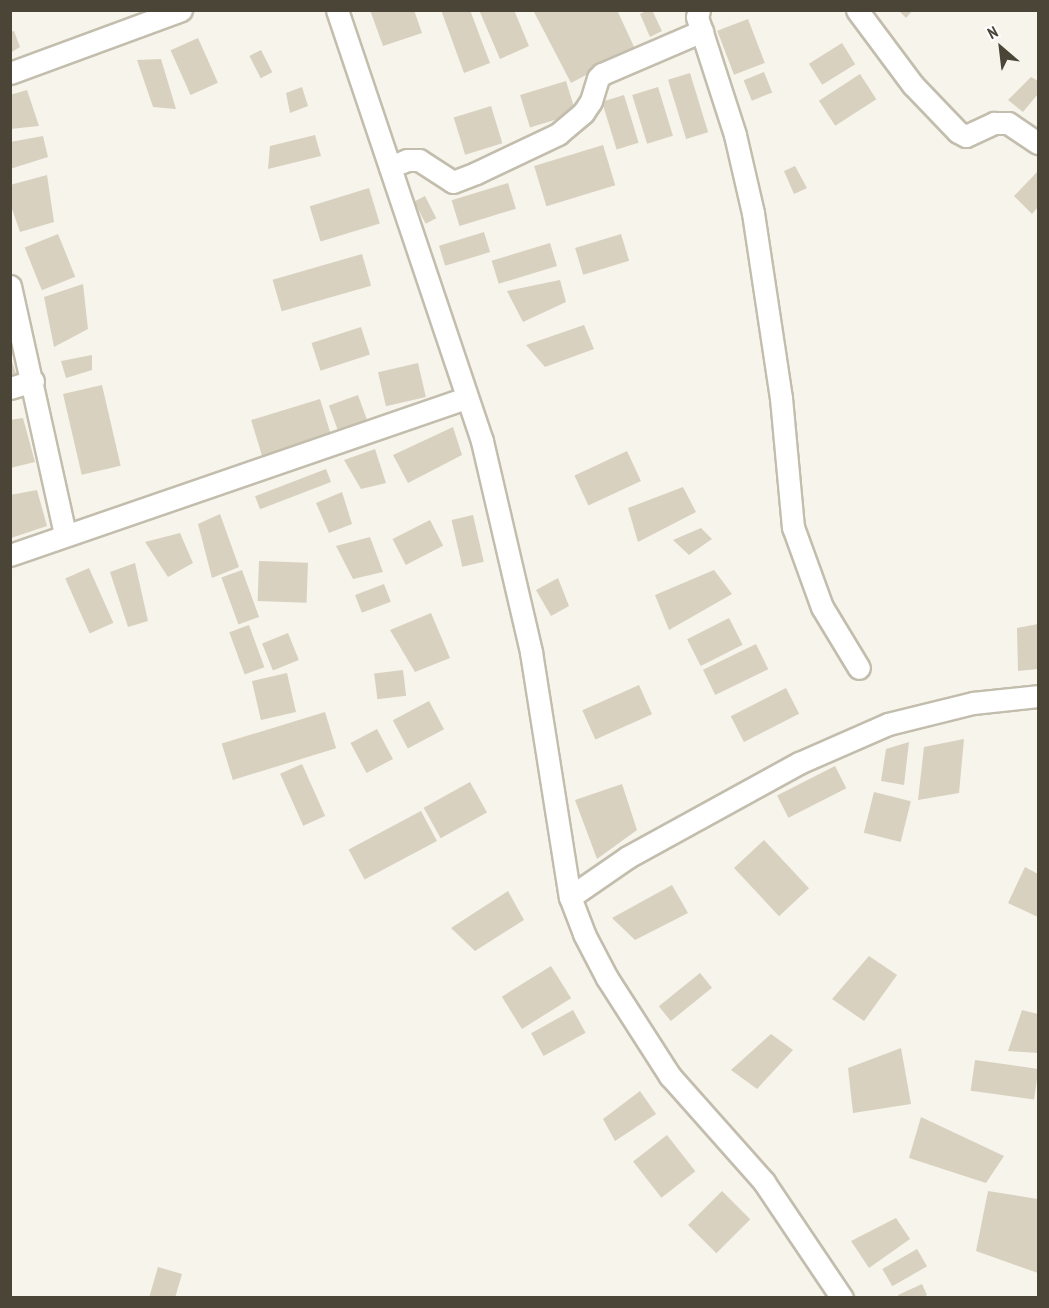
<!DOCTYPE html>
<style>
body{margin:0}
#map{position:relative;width:1049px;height:1308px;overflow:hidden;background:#f6f4eb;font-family:"PT Sans Narrow",sans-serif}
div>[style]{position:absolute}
.building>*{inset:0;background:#d9d1c0;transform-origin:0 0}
.roads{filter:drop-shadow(2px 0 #c3bdad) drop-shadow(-2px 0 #c3bdad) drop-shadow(0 2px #c3bdad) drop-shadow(0 -2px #c3bdad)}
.street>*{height:21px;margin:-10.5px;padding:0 10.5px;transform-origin:10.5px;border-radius:10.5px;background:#fff}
span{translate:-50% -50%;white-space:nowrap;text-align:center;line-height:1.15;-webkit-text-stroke:4.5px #fff;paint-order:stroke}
.frame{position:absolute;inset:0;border:12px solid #4b4538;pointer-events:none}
.north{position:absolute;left:971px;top:18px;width:60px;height:60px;-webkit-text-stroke:4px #fff;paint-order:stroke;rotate:332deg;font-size:16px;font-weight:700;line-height:24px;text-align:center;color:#4b4538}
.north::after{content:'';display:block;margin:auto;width:21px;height:27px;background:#4b4538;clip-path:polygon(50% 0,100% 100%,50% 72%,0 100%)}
</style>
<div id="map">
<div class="building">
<i style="clip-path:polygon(370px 10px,414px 10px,422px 33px,383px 46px)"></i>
<i style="clip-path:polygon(441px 10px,470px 10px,490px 63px,464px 73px)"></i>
<i style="clip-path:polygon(479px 10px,514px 10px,529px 46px,500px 59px)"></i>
<i style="clip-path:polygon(533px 10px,617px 10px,635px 49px,571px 83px)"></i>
<i style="clip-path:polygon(648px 10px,652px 10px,662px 31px,650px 37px,640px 14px)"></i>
<i style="clip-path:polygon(898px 10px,913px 10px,906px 18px)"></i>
<i style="left:748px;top:19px;width:47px;height:33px;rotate:69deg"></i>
<i style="clip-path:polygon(14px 31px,20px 47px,10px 53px,10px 32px)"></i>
<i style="left:198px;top:38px;width:49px;height:30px;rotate:66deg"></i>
<i style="left:842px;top:43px;width:25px;height:39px;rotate:58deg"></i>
<i style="left:261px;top:50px;width:25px;height:13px;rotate:63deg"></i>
<i style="clip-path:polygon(161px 59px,176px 109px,153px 107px,137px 60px)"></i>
<i style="left:764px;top:72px;width:22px;height:22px;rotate:68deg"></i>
<i style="left:690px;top:73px;width:62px;height:23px;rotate:73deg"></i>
<i style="left:860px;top:74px;width:30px;height:49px;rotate:57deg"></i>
<i style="clip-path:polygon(1031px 77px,1038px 81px,1038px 94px,1023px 112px,1008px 100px)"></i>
<i style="left:566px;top:81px;width:34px;height:48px;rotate:73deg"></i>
<i style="clip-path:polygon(302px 87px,308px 106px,290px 113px,286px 93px)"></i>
<i style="left:658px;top:87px;width:51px;height:27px;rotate:73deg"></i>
<i style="clip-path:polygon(27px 90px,39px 126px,10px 129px,10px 95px)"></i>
<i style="left:624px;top:95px;width:50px;height:23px;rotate:73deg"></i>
<i style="left:491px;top:106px;width:39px;height:39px;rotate:73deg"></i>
<i style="clip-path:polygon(315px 135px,321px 156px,268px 169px,270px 146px)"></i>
<i style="clip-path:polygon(43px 136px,48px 157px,10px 169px,10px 142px)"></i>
<i style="left:603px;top:145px;width:42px;height:72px;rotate:73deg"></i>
<i style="clip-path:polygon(795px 166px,807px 188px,794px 194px,784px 171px)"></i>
<i style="clip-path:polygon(1038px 171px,1038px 207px,1032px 214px,1014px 196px)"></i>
<i style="clip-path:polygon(47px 175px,54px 222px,20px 232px,10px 203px,10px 185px)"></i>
<i style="left:508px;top:183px;width:27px;height:59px;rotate:73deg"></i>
<i style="left:369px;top:188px;width:37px;height:62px;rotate:73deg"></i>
<i style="left:425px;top:196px;width:25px;height:12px;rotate:63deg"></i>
<i style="left:484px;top:232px;width:21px;height:47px;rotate:73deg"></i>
<i style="left:58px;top:234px;width:46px;height:36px;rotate:68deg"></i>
<i style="left:621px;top:234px;width:28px;height:48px;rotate:73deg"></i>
<i style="left:550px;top:243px;width:24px;height:61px;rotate:73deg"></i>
<i style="left:362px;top:254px;width:33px;height:93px;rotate:74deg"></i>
<i style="clip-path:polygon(560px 280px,566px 302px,523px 322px,507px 291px)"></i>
<i style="clip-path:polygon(83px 284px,88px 329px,54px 347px,44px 297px)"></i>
<i style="clip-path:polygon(584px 325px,594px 349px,545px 367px,526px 345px)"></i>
<i style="left:361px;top:327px;width:29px;height:52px;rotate:72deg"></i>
<i style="clip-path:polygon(92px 355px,92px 370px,66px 378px,61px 361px)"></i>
<i style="clip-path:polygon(10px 356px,18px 379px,10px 381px)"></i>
<i style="left:418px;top:363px;width:35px;height:41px;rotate:77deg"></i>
<i style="left:102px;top:385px;width:83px;height:40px;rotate:77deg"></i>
<i style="left:358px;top:395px;width:30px;height:31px;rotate:70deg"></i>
<i style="left:320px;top:399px;width:42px;height:72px;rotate:73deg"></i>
<i style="clip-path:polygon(23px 418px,35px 462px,10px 468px,10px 420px)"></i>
<i style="clip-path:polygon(453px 427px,462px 455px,408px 483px,393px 455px)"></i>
<i style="clip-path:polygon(375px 449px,386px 483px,361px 489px,344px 460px)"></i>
<i style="left:627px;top:451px;width:33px;height:58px;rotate:65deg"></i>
<i style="left:326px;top:469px;width:14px;height:76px;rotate:69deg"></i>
<i style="clip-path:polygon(683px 487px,696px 512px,638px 542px,628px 508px)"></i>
<i style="clip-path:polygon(37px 490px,47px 526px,11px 538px,10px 495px)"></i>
<i style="clip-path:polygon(342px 492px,352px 524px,329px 533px,316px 503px)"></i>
<i style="clip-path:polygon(220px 514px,239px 567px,212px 578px,198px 524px)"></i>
<i style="left:473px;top:515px;width:48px;height:22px;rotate:77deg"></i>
<i style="left:430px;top:520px;width:29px;height:42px;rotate:63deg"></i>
<i style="clip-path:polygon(701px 528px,712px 539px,689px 555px,673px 540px)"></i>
<i style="clip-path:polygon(180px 533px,193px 563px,168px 577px,145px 542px)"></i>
<i style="clip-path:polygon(370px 537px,383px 572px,353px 579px,336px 546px)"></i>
<i style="left:259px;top:561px;width:49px;height:40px;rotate:2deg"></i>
<i style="clip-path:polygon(135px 563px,148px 621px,128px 627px,110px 572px)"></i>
<i style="left:89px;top:568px;width:60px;height:26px;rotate:66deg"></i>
<i style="left:242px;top:570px;width:50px;height:22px;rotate:70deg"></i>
<i style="clip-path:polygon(714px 570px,732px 594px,669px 630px,655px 595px)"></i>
<i style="clip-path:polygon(558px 578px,569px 606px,551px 616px,536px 590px)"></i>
<i style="left:384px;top:584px;width:19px;height:31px;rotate:69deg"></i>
<i style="clip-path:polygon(431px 613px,450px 658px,415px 672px,390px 630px)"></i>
<i style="left:729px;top:618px;width:30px;height:47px;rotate:63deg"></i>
<i style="clip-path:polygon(1038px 624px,1038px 669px,1018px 671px,1017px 628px)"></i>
<i style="left:249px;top:625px;width:45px;height:21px;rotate:70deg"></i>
<i style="left:288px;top:633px;width:29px;height:28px;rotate:68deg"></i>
<i style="left:756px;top:644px;width:28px;height:59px;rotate:64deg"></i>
<i style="left:403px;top:670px;width:26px;height:29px;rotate:83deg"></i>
<i style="left:287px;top:673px;width:40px;height:36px;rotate:77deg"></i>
<i style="left:639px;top:685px;width:32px;height:62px;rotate:66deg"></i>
<i style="left:786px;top:688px;width:29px;height:62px;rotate:63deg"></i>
<i style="left:429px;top:701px;width:32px;height:41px;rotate:62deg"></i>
<i style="left:325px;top:712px;width:38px;height:108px;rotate:73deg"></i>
<i style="left:377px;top:729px;width:34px;height:30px;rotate:62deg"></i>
<i style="clip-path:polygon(964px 739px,959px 793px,918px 800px,924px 747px)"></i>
<i style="clip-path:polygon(909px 742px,904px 785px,881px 781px,886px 749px)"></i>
<i style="left:302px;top:764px;width:57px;height:24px;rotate:66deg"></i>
<i style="left:835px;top:766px;width:25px;height:65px;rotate:63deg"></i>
<i style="left:470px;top:782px;width:35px;height:53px;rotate:61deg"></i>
<i style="clip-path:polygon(622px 784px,637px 830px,597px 859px,575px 800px)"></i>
<i style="left:874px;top:792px;width:38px;height:42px;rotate:14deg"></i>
<i style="left:421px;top:811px;width:34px;height:82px;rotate:62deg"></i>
<i style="left:764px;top:840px;width:66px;height:41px;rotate:47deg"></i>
<i style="clip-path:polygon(1025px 867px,1038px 874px,1038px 917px,1008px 903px)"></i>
<i style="clip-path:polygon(672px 885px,688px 913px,635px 940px,612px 918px)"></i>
<i style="clip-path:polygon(508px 891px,524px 920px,475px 951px,451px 928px)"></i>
<i style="clip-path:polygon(869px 956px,897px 975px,864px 1021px,832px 999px)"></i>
<i style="left:551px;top:966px;width:38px;height:58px;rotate:58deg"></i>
<i style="left:700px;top:973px;width:19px;height:53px;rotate:51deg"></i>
<i style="left:573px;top:1010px;width:26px;height:48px;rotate:61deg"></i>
<i style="clip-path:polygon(1022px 1010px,1038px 1014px,1038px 1053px,1008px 1051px)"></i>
<i style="clip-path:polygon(771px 1034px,793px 1050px,757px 1089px,731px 1070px)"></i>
<i style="clip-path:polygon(901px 1048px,911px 1104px,853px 1113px,848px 1068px)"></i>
<i style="left:975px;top:1060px;width:64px;height:31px;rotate:8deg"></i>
<i style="clip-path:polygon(640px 1091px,656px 1114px,615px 1141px,603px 1119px)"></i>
<i style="clip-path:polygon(921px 1117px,1004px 1156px,986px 1183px,909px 1158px)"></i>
<i style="left:667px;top:1135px;width:46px;height:43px;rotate:52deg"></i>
<i style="left:722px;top:1191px;width:40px;height:48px;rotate:45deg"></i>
<i style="clip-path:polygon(988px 1191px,1038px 1199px,1038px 1273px,976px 1251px)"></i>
<i style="clip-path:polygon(896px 1218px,910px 1239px,869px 1268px,851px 1241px)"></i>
<i style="left:917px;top:1249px;width:20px;height:40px;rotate:60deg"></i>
<i style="clip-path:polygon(158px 1267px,182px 1274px,175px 1298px,149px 1298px)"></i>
<i style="clip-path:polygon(922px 1284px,927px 1295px,922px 1298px,900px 1298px,898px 1295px)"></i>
</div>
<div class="roads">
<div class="street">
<i style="left:337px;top:10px;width:455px;rotate:71.4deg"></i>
<i style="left:482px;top:441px;width:217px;rotate:76.9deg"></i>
<i style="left:531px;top:652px;width:248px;rotate:81deg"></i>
<i style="left:570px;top:897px;width:40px;rotate:69deg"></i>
<i style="left:584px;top:934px;width:50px;rotate:62.4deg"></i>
<i style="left:607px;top:978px;width:117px;rotate:57.3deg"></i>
<i style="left:670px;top:1076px;width:142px;rotate:48.4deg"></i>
<i style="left:764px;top:1182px;width:140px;rotate:56.1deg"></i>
<i style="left:699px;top:10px;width:7px;rotate:106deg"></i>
<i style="left:697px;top:17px;width:124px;rotate:72.1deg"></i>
<i style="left:735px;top:135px;width:80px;rotate:77deg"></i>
<i style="left:753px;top:213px;width:187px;rotate:81.4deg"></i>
<i style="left:781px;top:398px;width:130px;rotate:84.7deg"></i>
<i style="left:793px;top:527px;width:85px;rotate:70.1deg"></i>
<i style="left:822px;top:607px;width:71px;rotate:58.8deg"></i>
<i style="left:857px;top:10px;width:94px;rotate:53.3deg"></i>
<i style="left:913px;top:85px;width:65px;rotate:46.2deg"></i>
<i style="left:958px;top:132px;width:9px;rotate:27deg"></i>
<i style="left:966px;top:136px;width:31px;rotate:-25deg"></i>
<i style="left:994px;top:123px;width:14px"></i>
<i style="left:1008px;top:123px;width:36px;rotate:34deg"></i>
<i style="left:10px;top:73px;width:182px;rotate:-20.2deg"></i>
<i style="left:390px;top:167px;width:18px;rotate:-22deg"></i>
<i style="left:407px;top:160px;width:12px"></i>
<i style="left:419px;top:160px;width:40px;rotate:32.9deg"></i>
<i style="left:453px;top:182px;width:25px;rotate:-21deg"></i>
<i style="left:476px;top:173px;width:91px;rotate:-25.4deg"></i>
<i style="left:558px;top:134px;width:33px;rotate:-40deg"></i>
<i style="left:583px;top:113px;width:14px;rotate:-56deg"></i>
<i style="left:591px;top:101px;width:24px;rotate:-73deg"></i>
<i style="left:598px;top:78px;width:6px;rotate:-45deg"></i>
<i style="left:602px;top:74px;width:109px;rotate:-23.3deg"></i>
<i style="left:10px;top:286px;width:255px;rotate:77.5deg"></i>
<i style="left:10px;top:388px;width:24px;rotate:-17deg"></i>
<i style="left:10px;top:555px;width:482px;rotate:-19deg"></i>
<i style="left:570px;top:897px;width:70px;rotate:-34.6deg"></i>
<i style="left:628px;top:857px;width:195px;rotate:-28.8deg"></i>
<i style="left:799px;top:763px;width:97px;rotate:-23.7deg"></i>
<i style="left:888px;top:724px;width:88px;rotate:-13.9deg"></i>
<i style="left:973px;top:703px;width:65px;rotate:-6.1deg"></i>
</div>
</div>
<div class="frame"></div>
<div class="north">N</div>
</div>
